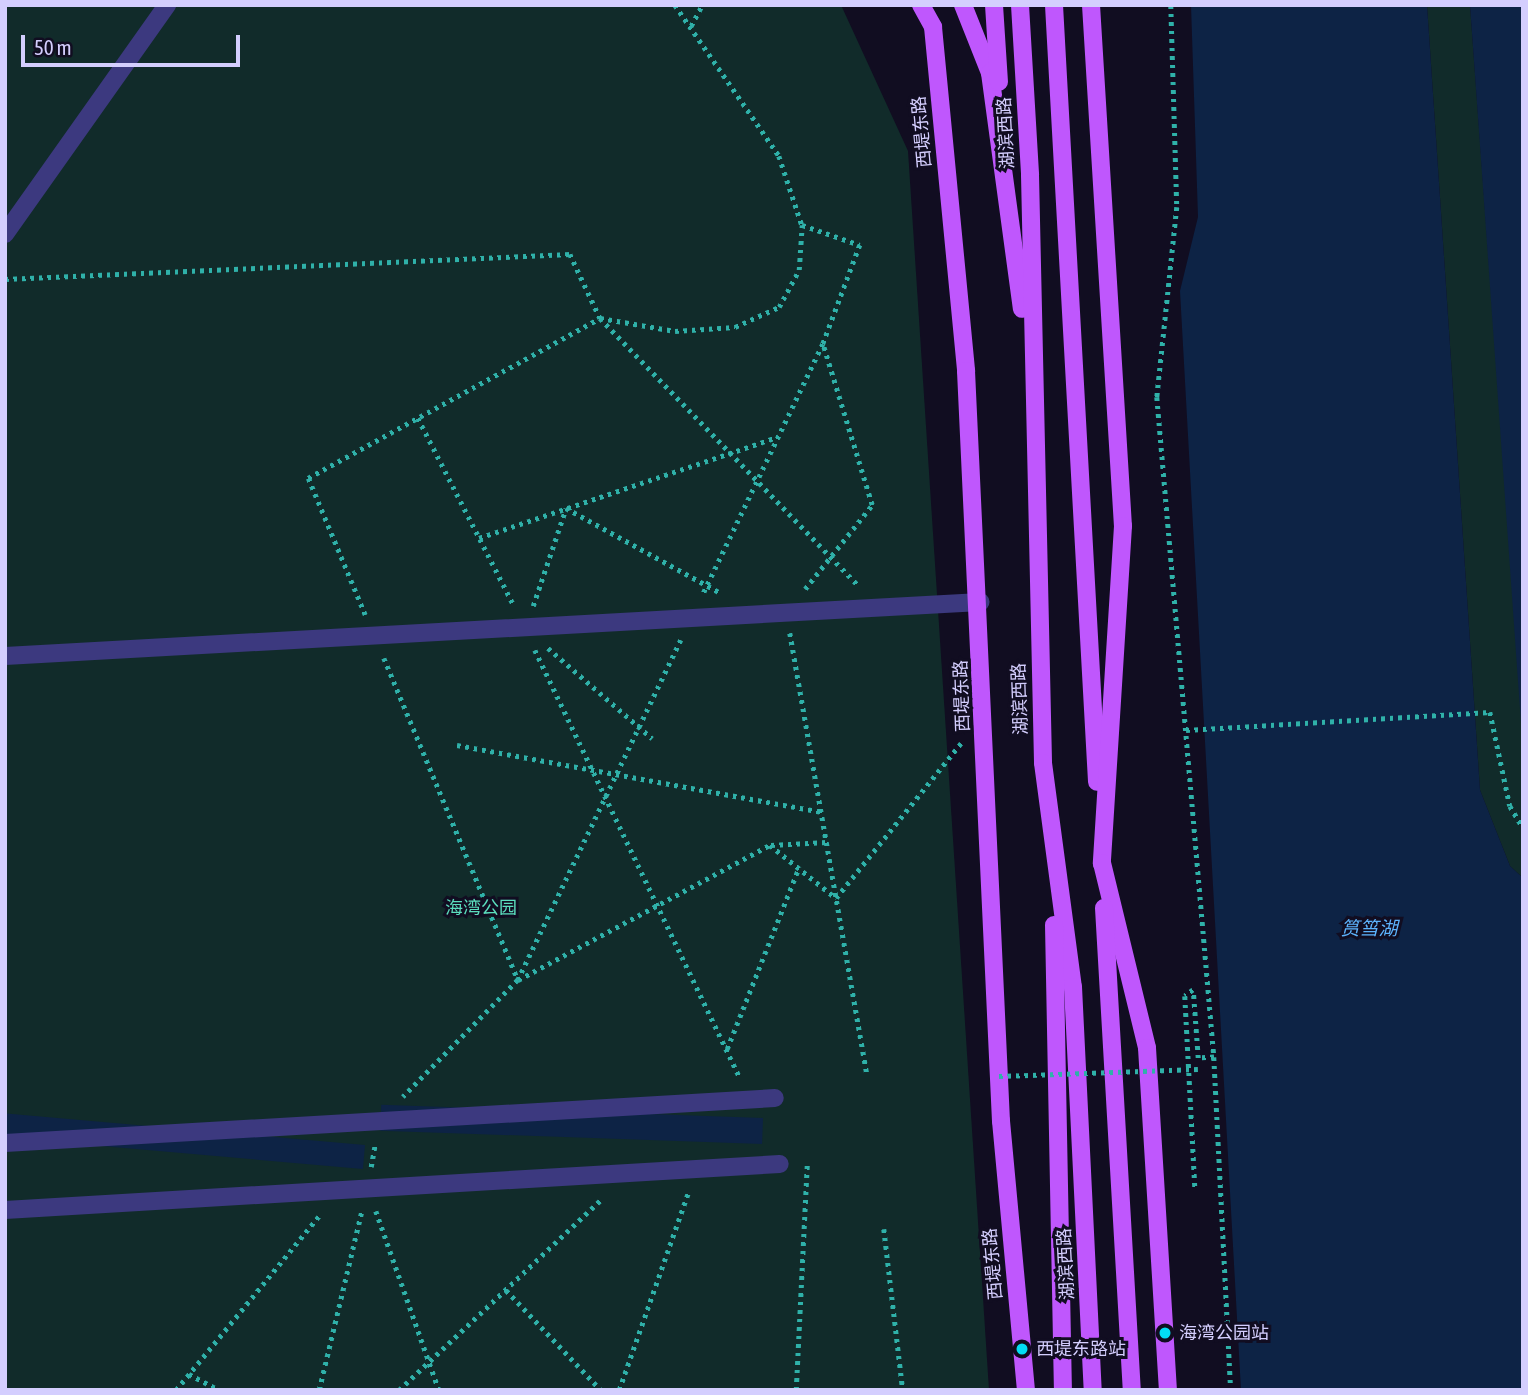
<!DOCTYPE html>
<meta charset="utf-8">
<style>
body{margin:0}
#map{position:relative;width:1528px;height:1395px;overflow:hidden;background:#110d21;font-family:"Asap Condensed","Noto Sans SC",sans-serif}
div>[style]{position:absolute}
.green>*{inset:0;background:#112b2a}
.water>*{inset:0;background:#0d2345;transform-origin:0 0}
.path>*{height:4.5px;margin-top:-2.25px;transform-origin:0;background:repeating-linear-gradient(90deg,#2fb1a9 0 3.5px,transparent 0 8.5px)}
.minor>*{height:18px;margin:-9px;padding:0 9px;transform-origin:9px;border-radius:9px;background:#3c397f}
.major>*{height:18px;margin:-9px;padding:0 9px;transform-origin:9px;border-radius:9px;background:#bf57fd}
.path-bridge>*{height:4.5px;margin-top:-2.25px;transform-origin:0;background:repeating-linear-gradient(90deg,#2fb1a9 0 3.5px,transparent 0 8.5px)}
.dots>*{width:19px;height:19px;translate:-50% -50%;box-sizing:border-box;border:4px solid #110d21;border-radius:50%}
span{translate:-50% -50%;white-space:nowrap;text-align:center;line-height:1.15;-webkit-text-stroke:6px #110d21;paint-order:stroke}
.street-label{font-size:18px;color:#d4cefe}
.park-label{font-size:18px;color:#5bddbd}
.poi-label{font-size:18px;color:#d4cefe}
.left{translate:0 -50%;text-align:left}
.water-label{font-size:19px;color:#5db3fd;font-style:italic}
.frame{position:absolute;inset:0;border:7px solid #d4cefe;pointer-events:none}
.scale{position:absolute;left:21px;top:35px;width:219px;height:32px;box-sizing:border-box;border:4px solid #d4cefe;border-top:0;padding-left:9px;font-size:21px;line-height:24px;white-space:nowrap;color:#d4cefe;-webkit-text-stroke:5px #110d21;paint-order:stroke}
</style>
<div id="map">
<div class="green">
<i style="clip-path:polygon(5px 5px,841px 5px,908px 151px,989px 1390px,5px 1390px)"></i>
<i style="clip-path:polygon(1427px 5px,1470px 5px,1523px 729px,1523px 878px,1510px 866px,1480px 790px)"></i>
</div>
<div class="water">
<i style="clip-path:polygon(1191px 5px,1427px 5px,1480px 790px,1510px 866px,1523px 878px,1523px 1390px,1241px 1390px,1180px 291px,1198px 217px)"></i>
<i style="clip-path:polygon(1470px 5px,1523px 5px,1523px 729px,1521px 723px)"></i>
<i style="left:763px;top:1118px;width:26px;height:382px;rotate:92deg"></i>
<i style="left:365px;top:1145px;width:24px;height:360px;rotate:95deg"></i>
</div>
<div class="path">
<i style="left:675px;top:5px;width:183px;rotate:55.4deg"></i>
<i style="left:779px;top:156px;width:73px;rotate:71.6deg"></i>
<i style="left:802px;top:225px;width:61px;rotate:19deg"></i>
<i style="left:860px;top:245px;width:106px;rotate:110.5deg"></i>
<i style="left:823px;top:344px;width:277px;rotate:115.6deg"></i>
<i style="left:1171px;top:5px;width:202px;rotate:88.3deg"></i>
<i style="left:1177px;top:207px;width:191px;rotate:96deg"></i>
<i style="left:1157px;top:397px;width:662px;rotate:85.06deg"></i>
<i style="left:1214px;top:1057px;width:16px;rotate:176deg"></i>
<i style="left:1198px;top:1058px;width:68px;rotate:-94.2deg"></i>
<i style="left:1193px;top:990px;width:10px;rotate:143deg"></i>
<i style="left:1185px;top:996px;width:194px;rotate:87deg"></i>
<i style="left:691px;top:26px;width:24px;rotate:-62deg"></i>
<i style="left:5px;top:279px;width:566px;rotate:-2.53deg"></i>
<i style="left:570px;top:254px;width:71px;rotate:64.9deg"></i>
<i style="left:600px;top:318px;width:371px;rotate:46deg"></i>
<i style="left:418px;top:418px;width:209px;rotate:62.9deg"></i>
<i style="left:479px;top:538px;width:316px;rotate:-18.7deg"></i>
<i style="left:805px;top:589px;width:107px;rotate:-51.4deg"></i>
<i style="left:872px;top:505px;width:167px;rotate:-107deg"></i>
<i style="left:533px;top:606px;width:103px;rotate:-71.4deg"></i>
<i style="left:566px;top:508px;width:175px;rotate:28.8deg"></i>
<i style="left:365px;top:615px;width:148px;rotate:-112.6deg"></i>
<i style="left:308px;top:478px;width:333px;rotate:-28.7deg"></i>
<i style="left:600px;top:318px;width:76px;rotate:9.8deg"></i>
<i style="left:675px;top:331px;width:60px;rotate:-3.8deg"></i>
<i style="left:735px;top:327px;width:48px;rotate:-24.4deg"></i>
<i style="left:779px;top:307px;width:42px;rotate:-61.6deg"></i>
<i style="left:799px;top:270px;width:45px;rotate:-86.2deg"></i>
<i style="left:790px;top:633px;width:447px;rotate:80.1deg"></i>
<i style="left:681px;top:640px;width:377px;rotate:115.6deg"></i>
<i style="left:518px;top:980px;width:286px;rotate:-28.2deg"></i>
<i style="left:770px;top:845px;width:85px;rotate:38.8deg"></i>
<i style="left:836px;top:898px;width:199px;rotate:-51.1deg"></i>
<i style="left:548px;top:648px;width:138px;rotate:40.9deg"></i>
<i style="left:535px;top:650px;width:475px;rotate:64.4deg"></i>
<i style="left:384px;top:658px;width:349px;rotate:67.4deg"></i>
<i style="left:518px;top:980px;width:164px;rotate:134.5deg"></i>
<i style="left:1186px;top:730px;width:305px;rotate:-3.4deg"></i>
<i style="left:1490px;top:712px;width:96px;rotate:78deg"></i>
<i style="left:1510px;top:806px;width:26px;rotate:59deg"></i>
<i style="left:457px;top:745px;width:370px;rotate:10.4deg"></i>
<i style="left:771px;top:845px;width:56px;rotate:-3.1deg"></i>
<i style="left:727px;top:1049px;width:196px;rotate:-68.4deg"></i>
<i style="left:1214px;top:1057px;width:333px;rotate:87.1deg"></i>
<i style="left:371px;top:1167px;width:23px;rotate:-80deg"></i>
<i style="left:376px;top:1211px;width:190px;rotate:70.6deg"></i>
<i style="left:884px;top:1229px;width:162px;rotate:83.3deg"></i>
<i style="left:506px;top:1290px;width:138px;rotate:46.5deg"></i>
<i style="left:189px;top:1374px;width:34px;rotate:28deg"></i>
<i style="left:176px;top:1390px;width:227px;rotate:-50.6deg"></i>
<i style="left:319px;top:1390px;width:185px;rotate:-76.6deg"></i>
<i style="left:399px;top:1390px;width:280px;rotate:-43.3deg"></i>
<i style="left:619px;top:1390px;width:209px;rotate:-70.7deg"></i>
<i style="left:796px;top:1390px;width:228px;rotate:-87.2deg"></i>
</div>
<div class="minor">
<i style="left:5px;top:234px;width:281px;rotate:-54.7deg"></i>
<i style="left:5px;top:656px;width:977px;rotate:-3.17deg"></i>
<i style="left:5px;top:1143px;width:771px;rotate:-3.34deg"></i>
<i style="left:5px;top:1210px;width:776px;rotate:-3.4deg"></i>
</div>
<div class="major">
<i style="left:921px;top:5px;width:25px;rotate:61deg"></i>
<i style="left:933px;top:27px;width:346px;rotate:84.5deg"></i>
<i style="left:966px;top:371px;width:751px;rotate:87.33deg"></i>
<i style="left:1001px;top:1121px;width:270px;rotate:84.7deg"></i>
<i style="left:963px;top:5px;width:73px;rotate:68.3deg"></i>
<i style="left:990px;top:73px;width:238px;rotate:82.3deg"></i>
<i style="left:994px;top:5px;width:77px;rotate:86.3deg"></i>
<i style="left:1020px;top:5px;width:170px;rotate:86.6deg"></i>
<i style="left:1030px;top:175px;width:588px;rotate:88.73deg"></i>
<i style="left:1043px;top:763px;width:226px;rotate:82.4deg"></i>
<i style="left:1073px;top:987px;width:403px;rotate:87.2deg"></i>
<i style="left:1054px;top:5px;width:778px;rotate:86.83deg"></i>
<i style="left:1091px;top:5px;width:522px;rotate:86.49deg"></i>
<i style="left:1123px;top:526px;width:338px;rotate:93.6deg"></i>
<i style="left:1102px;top:863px;width:190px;rotate:76.3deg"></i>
<i style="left:1147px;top:1048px;width:343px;rotate:86.5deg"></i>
<i style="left:1104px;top:908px;width:483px;rotate:86.7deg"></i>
<i style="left:1054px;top:925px;width:465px;rotate:88.9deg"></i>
</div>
<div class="path-bridge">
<i style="left:999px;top:1076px;width:199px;rotate:-2deg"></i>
</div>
<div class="dots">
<i style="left:1165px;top:1333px;background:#03dcf5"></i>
<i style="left:1022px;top:1349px;background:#03dcf5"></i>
</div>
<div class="street-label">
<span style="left:922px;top:132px;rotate:-95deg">西堤东路</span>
<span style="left:1006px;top:133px;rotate:-93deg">湖滨西路</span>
<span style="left:962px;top:696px;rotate:-92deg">西堤东路</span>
<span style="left:1020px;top:699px;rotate:-92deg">湖滨西路</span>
<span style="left:993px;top:1264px;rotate:-95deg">西堤东路</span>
<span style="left:1066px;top:1264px;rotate:-93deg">湖滨西路</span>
</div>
<div class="park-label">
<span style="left:481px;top:908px">海湾公园</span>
</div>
<div class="poi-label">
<span class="left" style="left:1179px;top:1333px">海湾公园站</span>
<span class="left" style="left:1036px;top:1349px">西堤东路站</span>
</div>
<div class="water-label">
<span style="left:1369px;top:929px">筼筜湖</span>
</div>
<div class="frame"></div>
<div class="scale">50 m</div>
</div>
